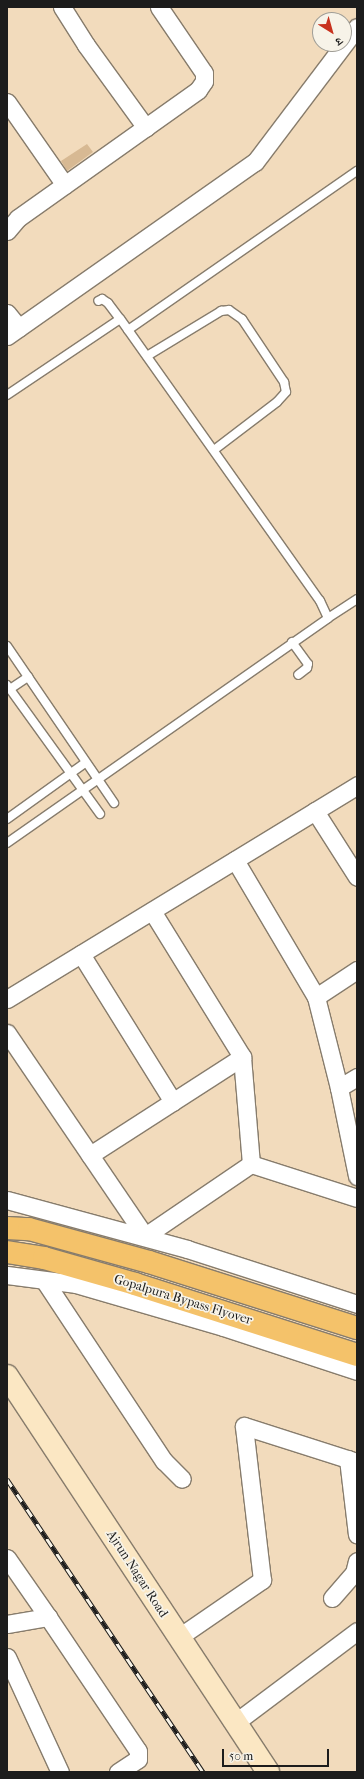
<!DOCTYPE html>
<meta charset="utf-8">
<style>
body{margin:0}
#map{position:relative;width:364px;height:1779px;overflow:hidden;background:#f2dbbc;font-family:"IM FELL French Canon","Noto Serif Devanagari",serif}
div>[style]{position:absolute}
.building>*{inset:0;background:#d7b993}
.roads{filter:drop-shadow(1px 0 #877c6c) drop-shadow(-1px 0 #877c6c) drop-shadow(0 1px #877c6c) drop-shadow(0 -1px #877c6c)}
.lane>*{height:8px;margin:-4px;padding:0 4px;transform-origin:4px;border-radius:4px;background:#fff}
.street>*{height:17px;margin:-8.5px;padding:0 8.5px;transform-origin:8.5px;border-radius:8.5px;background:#fff}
.secondary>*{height:22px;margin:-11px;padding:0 11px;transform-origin:11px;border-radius:11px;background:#fbe7c3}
.primary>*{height:22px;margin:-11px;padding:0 11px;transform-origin:11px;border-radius:11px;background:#f4c26a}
.rail>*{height:4.5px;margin-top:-2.25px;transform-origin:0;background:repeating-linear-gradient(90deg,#f7f3e8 0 9px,#1c1c1c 0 18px);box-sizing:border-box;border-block:1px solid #1c1c1c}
span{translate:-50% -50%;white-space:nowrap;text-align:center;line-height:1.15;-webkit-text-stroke:3.5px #f7f3e8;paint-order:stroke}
.street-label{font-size:13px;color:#1c1c1c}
.frame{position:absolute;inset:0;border:8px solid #1c1c1c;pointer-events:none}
.north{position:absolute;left:312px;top:12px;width:40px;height:40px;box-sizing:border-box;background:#f7f3e8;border:1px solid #9f9d96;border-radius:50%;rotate:143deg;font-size:11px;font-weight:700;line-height:16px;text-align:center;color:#1c1c1c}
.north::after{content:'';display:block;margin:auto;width:14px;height:18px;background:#c8321e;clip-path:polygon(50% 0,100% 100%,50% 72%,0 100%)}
.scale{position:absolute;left:222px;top:1749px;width:107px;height:18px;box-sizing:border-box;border:2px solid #1c1c1c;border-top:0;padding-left:5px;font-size:12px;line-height:14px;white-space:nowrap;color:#1c1c1c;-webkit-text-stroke:3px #f7f3e8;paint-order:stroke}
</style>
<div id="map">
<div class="building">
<i style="clip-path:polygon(87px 144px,93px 152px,67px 171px,61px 161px)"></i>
</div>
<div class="roads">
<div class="lane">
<i style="left:128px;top:330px;width:279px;rotate:-34.8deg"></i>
<i style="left:147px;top:356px;width:87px;rotate:-31.3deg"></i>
<i style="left:221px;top:311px;width:8px;rotate:-7deg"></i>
<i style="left:229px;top:310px;width:16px;rotate:35deg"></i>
<i style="left:242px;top:319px;width:76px;rotate:56.3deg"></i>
<i style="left:284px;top:382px;width:10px;rotate:79deg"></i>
<i style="left:286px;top:392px;width:13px;rotate:132deg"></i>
<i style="left:277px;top:402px;width:79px;rotate:142.7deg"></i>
<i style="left:7px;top:395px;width:136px;rotate:-33.9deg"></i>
<i style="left:328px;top:618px;width:35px;rotate:-33deg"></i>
<i style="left:292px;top:642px;width:27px;rotate:54deg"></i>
<i style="left:308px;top:664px;width:4px;rotate:104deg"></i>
<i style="left:307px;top:668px;width:11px;rotate:142deg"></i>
<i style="left:7px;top:646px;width:190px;rotate:55.7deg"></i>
<i style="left:7px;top:685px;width:159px;rotate:54.2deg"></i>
<i style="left:10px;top:689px;width:22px;rotate:-34deg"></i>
<i style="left:7px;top:819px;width:96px;rotate:-35.7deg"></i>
<i style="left:7px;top:843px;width:392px;rotate:-35deg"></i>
<i style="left:328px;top:618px;width:19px;rotate:-115deg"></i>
<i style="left:320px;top:601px;width:346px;rotate:-125.3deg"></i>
<i style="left:120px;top:319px;width:20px;rotate:-127deg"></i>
<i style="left:108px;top:303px;width:7px;rotate:-146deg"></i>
<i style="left:102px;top:299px;width:4px;rotate:153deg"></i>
</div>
<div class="street">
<i style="left:62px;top:7px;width:45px;rotate:57.7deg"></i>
<i style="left:86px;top:45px;width:102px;rotate:54.1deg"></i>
<i style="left:7px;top:102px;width:101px;rotate:55.1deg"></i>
<i style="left:7px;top:231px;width:17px;rotate:-50deg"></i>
<i style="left:18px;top:218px;width:221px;rotate:-35.4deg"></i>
<i style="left:198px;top:90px;width:11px;rotate:-56deg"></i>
<i style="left:204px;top:81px;width:8px;rotate:-90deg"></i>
<i style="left:204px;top:73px;width:80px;rotate:-124.3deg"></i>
<i style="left:7px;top:313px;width:19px;rotate:51deg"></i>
<i style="left:7px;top:336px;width:303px;rotate:-35.1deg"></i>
<i style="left:255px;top:162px;width:169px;rotate:-52.9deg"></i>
<i style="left:315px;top:811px;width:78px;rotate:57.5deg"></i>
<i style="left:235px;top:860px;width:159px;rotate:59.4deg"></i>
<i style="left:316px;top:997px;width:94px;rotate:75.8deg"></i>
<i style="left:152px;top:911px;width:172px;rotate:58.3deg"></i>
<i style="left:242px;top:1057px;width:107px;rotate:85.2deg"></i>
<i style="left:81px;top:954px;width:174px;rotate:58.1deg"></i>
<i style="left:316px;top:997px;width:49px;rotate:-33.4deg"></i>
<i style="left:7px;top:999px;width:410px;rotate:-31.4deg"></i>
<i style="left:7px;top:1033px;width:245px;rotate:55.8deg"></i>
<i style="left:145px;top:1236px;width:128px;rotate:-34.2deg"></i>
<i style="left:251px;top:1164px;width:111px;rotate:17.8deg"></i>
<i style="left:357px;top:1077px;width:21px;rotate:149deg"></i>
<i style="left:339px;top:1088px;width:90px;rotate:78.4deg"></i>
<i style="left:90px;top:1155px;width:181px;rotate:-32.8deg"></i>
<i style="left:7px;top:1200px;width:187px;rotate:15.2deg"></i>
<i style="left:187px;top:1249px;width:179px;rotate:17.9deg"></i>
<i style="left:7px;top:1275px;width:70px;rotate:7.4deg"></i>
<i style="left:76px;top:1284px;width:153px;rotate:16.3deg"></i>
<i style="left:223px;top:1327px;width:141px;rotate:18.2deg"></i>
<i style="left:44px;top:1280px;width:217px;rotate:56.5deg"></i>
<i style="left:164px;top:1461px;width:25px;rotate:45deg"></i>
<i style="left:348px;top:1459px;width:76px;rotate:83.2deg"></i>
<i style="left:7px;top:1558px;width:72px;rotate:55.2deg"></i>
<i style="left:332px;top:1598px;width:33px;rotate:-49deg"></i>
<i style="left:354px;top:1573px;width:12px;rotate:-76deg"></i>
<i style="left:7px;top:1624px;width:42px;rotate:-9.7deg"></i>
<i style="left:48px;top:1617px;width:161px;rotate:56.1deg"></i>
<i style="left:138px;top:1751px;width:8px;rotate:90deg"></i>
<i style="left:138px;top:1759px;width:24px;rotate:147deg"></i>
<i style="left:179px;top:1637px;width:101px;rotate:-34.5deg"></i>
<i style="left:262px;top:1580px;width:155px;rotate:-96.7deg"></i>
<i style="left:244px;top:1426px;width:119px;rotate:17.7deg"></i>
<i style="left:7px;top:1657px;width:127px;rotate:65.3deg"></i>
<i style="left:236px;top:1722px;width:151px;rotate:-36.9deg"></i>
</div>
<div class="secondary">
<i style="left:7px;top:1376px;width:474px;rotate:56.6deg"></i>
</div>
<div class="primary">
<i style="left:7px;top:1228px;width:22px;rotate:3deg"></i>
<i style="left:29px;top:1229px;width:124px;rotate:15.4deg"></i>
<i style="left:149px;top:1262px;width:218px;rotate:17.6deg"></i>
<i style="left:7px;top:1252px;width:37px;rotate:9deg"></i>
<i style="left:44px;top:1258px;width:95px;rotate:15.9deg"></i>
<i style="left:135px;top:1284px;width:233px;rotate:17.7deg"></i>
</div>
</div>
<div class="rail">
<i style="left:7px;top:1479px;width:353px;rotate:56.2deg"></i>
</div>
<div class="street-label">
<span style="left:183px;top:1300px;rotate:17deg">Gopalpura Bypass Flyover</span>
<span style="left:137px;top:1574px;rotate:57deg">Ajrun Nagar Road</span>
</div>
<div class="frame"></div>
<div class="north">उ</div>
<div class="scale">50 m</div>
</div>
